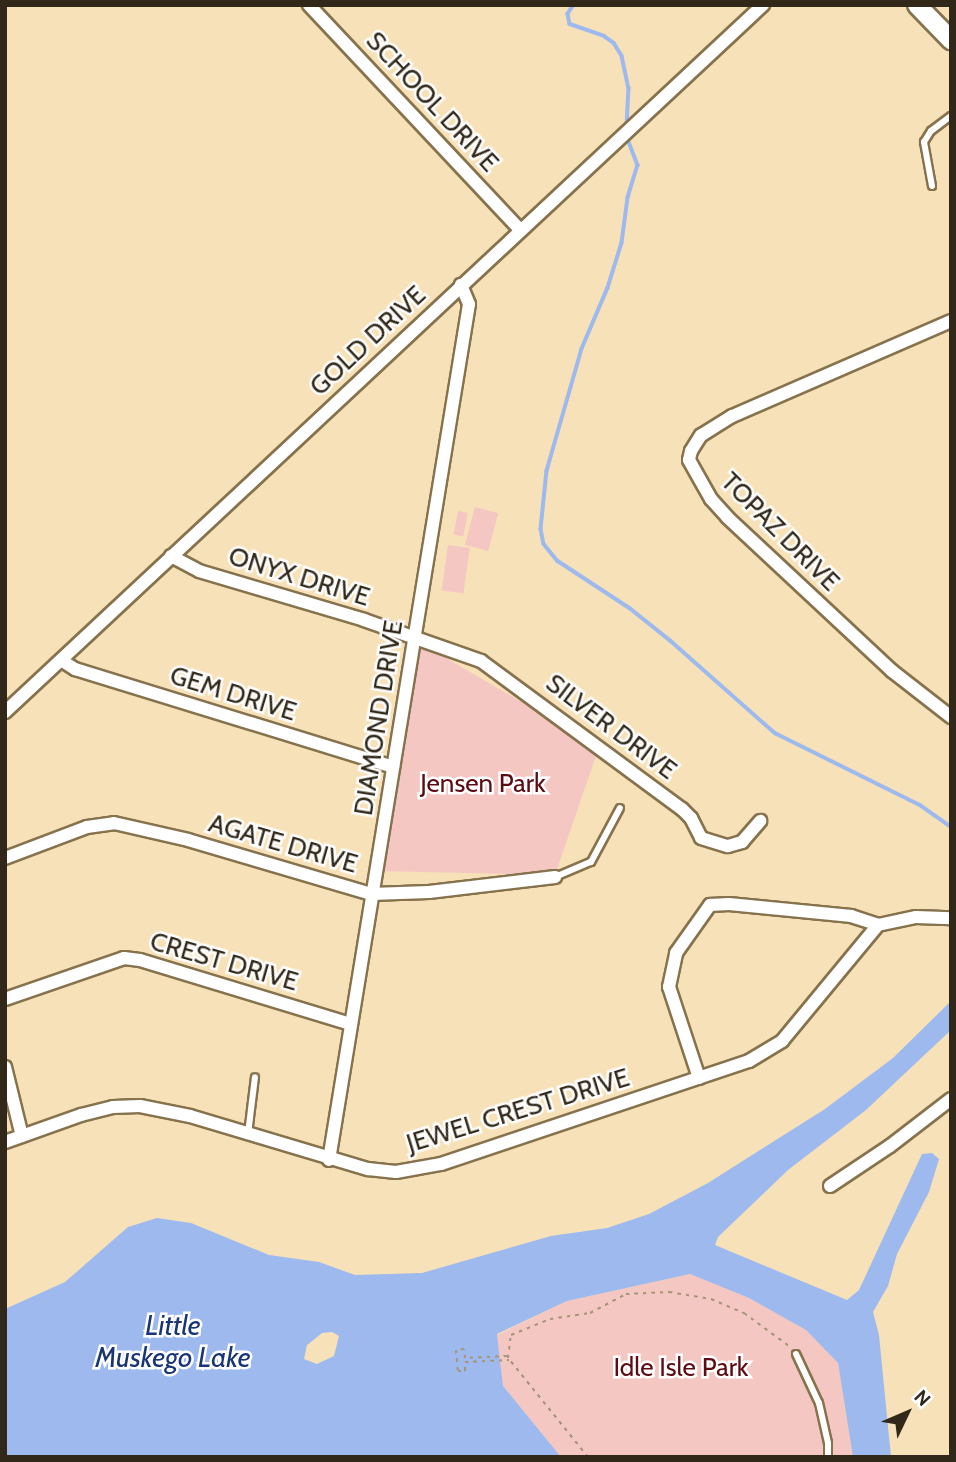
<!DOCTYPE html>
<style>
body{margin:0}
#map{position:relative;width:956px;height:1462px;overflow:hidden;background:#f7e1b9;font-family:Cabin,sans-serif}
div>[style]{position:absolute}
.green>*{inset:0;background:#f4c7c3;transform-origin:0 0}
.water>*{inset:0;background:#9db9ee}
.stream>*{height:3.5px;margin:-1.75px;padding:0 1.75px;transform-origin:1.75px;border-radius:1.75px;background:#9db9ee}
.path>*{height:2px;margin-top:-1px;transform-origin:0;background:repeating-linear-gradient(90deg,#a59577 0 3.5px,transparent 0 8.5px)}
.roads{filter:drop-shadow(2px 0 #86734e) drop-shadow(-2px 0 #86734e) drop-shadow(0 2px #86734e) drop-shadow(0 -2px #86734e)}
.lane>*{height:6px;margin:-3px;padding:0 3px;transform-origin:3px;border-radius:3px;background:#fff}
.street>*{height:12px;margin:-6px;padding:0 6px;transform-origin:6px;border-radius:6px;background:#fff}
.secondary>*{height:18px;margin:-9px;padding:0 9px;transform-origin:9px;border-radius:9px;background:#fff}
span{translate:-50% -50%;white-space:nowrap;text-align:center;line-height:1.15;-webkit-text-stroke:5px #fff;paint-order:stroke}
.street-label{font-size:26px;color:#312819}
.park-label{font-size:26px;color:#5c0c12}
.water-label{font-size:28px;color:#193573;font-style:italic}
.frame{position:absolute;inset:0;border:7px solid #312819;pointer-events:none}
.north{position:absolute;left:872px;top:1378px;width:70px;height:70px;-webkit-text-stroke:5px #fff;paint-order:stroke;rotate:46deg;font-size:19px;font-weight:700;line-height:28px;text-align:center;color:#312819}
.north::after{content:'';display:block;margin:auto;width:24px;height:32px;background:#312819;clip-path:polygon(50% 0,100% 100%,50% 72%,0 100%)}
</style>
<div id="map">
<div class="green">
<i style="left:475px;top:507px;width:24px;height:39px;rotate:15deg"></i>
<i style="left:458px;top:511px;width:10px;height:24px;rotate:11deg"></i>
<i style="left:448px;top:545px;width:22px;height:46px;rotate:8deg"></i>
<i style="clip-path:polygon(415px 640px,599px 747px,555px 875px,377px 871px)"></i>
<i style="clip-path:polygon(690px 1274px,749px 1298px,806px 1330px,838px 1363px,853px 1457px,561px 1457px,503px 1386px,497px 1335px,567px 1301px)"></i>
</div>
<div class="water">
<i style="clip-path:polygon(evenodd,951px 1001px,951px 1030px,866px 1110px,788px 1170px,718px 1237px,715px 1245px,847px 1300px,859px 1290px,922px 1154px,932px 1153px,939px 1159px,929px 1192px,897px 1254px,888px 1286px,873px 1312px,879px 1335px,891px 1457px,853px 1457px,838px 1363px,806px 1330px,749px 1298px,690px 1274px,567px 1301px,497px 1334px,503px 1386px,561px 1457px,5px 1457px,5px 1309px,65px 1282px,128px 1227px,157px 1218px,191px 1223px,269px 1255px,319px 1262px,355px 1275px,422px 1273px,551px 1236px,607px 1228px,649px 1214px,708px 1183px,825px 1109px,893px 1058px,951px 1001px,332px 1332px,339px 1336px,334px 1356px,317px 1364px,304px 1359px,307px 1345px,322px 1333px,332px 1332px)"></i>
</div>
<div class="stream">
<i style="left:574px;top:5px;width:11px;rotate:124deg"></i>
<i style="left:568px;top:14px;width:10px;rotate:79deg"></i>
<i style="left:570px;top:24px;width:36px;rotate:19deg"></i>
<i style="left:604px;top:36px;width:12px;rotate:35deg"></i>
<i style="left:614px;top:43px;width:15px;rotate:58deg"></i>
<i style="left:622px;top:56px;width:33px;rotate:78deg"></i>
<i style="left:629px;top:88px;width:33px;rotate:93deg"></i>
<i style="left:629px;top:142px;width:25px;rotate:69deg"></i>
<i style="left:638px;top:165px;width:34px;rotate:107deg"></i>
<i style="left:628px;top:198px;width:45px;rotate:97.6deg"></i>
<i style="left:622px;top:243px;width:47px;rotate:107.3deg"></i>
<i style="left:608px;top:288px;width:66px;rotate:113.1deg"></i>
<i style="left:582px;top:349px;width:127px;rotate:106deg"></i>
<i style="left:547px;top:471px;width:58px;rotate:95.9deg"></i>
<i style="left:541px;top:529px;width:15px;rotate:79deg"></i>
<i style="left:544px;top:544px;width:22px;rotate:51deg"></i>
<i style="left:558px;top:561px;width:87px;rotate:33.3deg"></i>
<i style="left:631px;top:609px;width:51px;rotate:38.7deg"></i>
<i style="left:671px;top:641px;width:139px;rotate:41.5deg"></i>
<i style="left:775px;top:733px;width:162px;rotate:26.4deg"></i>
<i style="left:920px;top:805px;width:38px;rotate:35deg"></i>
</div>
<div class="path">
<i style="left:507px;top:1356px;width:42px;rotate:177.3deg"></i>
<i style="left:465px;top:1358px;width:9px;rotate:-96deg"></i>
<i style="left:464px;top:1349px;width:8px;rotate:173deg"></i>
<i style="left:456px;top:1350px;width:21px;rotate:85deg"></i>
<i style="left:458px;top:1371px;width:7px"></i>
<i style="left:465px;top:1371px;width:9px;rotate:-90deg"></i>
<i style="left:465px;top:1362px;width:44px;rotate:-2.6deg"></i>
<i style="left:588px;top:1457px;width:127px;rotate:-128.9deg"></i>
<i style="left:508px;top:1358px;width:23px;rotate:-83deg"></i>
<i style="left:511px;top:1335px;width:42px;rotate:-22.3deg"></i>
<i style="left:550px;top:1319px;width:40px;rotate:-8.5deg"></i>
<i style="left:590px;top:1313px;width:41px;rotate:-27.8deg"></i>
<i style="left:626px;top:1294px;width:43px;rotate:-2.7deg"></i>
<i style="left:669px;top:1292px;width:43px;rotate:9.5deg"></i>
<i style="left:711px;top:1299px;width:36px;rotate:23deg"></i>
<i style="left:744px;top:1313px;width:56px;rotate:36.3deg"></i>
</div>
<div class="roads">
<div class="lane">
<i style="left:932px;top:186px;width:45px;rotate:-100.3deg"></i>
<i style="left:924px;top:142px;width:13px;rotate:-58deg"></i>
<i style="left:931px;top:131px;width:25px;rotate:-37deg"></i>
<i style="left:555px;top:877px;width:39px;rotate:-23deg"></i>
<i style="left:591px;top:862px;width:61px;rotate:-61.8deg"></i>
<i style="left:248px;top:1134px;width:57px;rotate:-83deg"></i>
<i style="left:796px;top:1354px;width:54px;rotate:64.9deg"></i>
<i style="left:819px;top:1403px;width:41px;rotate:77.3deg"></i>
<i style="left:828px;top:1443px;width:14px;rotate:90deg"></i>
</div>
<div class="street">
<i style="left:309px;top:5px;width:308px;rotate:46.8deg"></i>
<i style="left:951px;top:321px;width:239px;rotate:156.5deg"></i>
<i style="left:732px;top:416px;width:36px;rotate:148deg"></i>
<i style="left:701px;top:435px;width:19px;rotate:122deg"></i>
<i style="left:691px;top:451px;width:9px;rotate:103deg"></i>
<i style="left:689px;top:460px;width:45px;rotate:60.6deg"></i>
<i style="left:711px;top:499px;width:25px;rotate:48deg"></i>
<i style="left:728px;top:518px;width:224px;rotate:43deg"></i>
<i style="left:892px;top:671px;width:75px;rotate:37.9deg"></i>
<i style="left:171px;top:556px;width:32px;rotate:28deg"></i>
<i style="left:199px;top:571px;width:172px;rotate:16.5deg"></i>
<i style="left:364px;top:620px;width:124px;rotate:19.3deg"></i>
<i style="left:481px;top:661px;width:250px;rotate:36.4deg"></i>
<i style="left:682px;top:809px;width:13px;rotate:45deg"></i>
<i style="left:691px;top:818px;width:22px;rotate:63deg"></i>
<i style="left:701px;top:838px;width:28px;rotate:17deg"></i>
<i style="left:728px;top:846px;width:15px;rotate:-16deg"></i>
<i style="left:742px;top:842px;width:28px;rotate:-49deg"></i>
<i style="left:61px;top:660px;width:17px;rotate:33deg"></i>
<i style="left:75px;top:669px;width:333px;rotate:17.1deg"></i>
<i style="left:5px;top:712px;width:1037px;rotate:-43.01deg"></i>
<i style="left:5px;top:858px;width:88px;rotate:-20.7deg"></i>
<i style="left:87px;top:827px;width:27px;rotate:-8deg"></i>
<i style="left:114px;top:823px;width:76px;rotate:12.9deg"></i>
<i style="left:188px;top:840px;width:191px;rotate:16.4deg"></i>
<i style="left:371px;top:894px;width:58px;rotate:-2deg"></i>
<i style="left:429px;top:892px;width:127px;rotate:-6.8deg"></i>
<i style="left:5px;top:999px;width:126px;rotate:-19deg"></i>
<i style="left:124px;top:958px;width:16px;rotate:7deg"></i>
<i style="left:140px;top:960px;width:220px;rotate:16.9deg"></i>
<i style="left:5px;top:1067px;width:71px;rotate:76.2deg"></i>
<i style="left:699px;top:1078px;width:96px;rotate:-108.2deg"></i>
<i style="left:669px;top:987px;width:35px;rotate:-78deg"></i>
<i style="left:676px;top:953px;width:59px;rotate:-54.7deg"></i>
<i style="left:710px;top:905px;width:19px;rotate:-3deg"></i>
<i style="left:729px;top:904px;width:123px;rotate:5.6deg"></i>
<i style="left:851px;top:916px;width:28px;rotate:18deg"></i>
<i style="left:5px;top:1142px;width:81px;rotate:-19.6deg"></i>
<i style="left:81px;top:1115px;width:33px;rotate:-14deg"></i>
<i style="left:113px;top:1107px;width:27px;rotate:-2deg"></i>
<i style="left:140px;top:1106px;width:51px;rotate:11.3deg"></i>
<i style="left:190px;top:1116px;width:186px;rotate:16.6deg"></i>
<i style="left:368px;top:1169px;width:28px;rotate:6deg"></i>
<i style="left:396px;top:1172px;width:46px;rotate:-10.1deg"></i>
<i style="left:441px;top:1164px;width:325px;rotate:-18.5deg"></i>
<i style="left:749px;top:1061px;width:39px;rotate:-31deg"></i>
<i style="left:782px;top:1041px;width:151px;rotate:-50.4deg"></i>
<i style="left:878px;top:925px;width:39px;rotate:-12deg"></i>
<i style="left:916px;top:917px;width:35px;rotate:2deg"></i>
<i style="left:329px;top:1160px;width:867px;rotate:-80.71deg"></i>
<i style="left:469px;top:304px;width:21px;rotate:-113deg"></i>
<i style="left:830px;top:1186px;width:72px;rotate:-33.7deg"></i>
<i style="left:890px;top:1146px;width:77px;rotate:-37.6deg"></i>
</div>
<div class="secondary">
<i style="left:917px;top:5px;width:49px;rotate:45.8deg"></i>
</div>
</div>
<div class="street-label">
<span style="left:432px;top:102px;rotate:47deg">SCHOOL DRIVE</span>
<span style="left:368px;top:341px;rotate:-43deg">GOLD DRIVE</span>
<span style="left:780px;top:532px;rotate:45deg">TOPAZ DRIVE</span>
<span style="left:299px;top:577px;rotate:17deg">ONYX DRIVE</span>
<span style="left:233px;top:694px;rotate:17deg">GEM DRIVE</span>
<span style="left:379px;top:718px;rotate:-81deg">DIAMOND DRIVE</span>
<span style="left:611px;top:727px;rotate:37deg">SILVER DRIVE</span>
<span style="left:283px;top:844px;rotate:16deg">AGATE DRIVE</span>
<span style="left:224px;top:962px;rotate:16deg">CREST DRIVE</span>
<span style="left:518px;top:1111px;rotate:-17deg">JEWEL CREST DRIVE</span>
</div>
<div class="park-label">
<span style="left:483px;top:784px">Jensen Park</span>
<span style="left:681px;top:1368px">Idle Isle Park</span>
</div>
<div class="water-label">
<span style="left:173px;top:1341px">Little<br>Muskego Lake</span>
</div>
<div class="frame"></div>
<div class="north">N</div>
</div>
